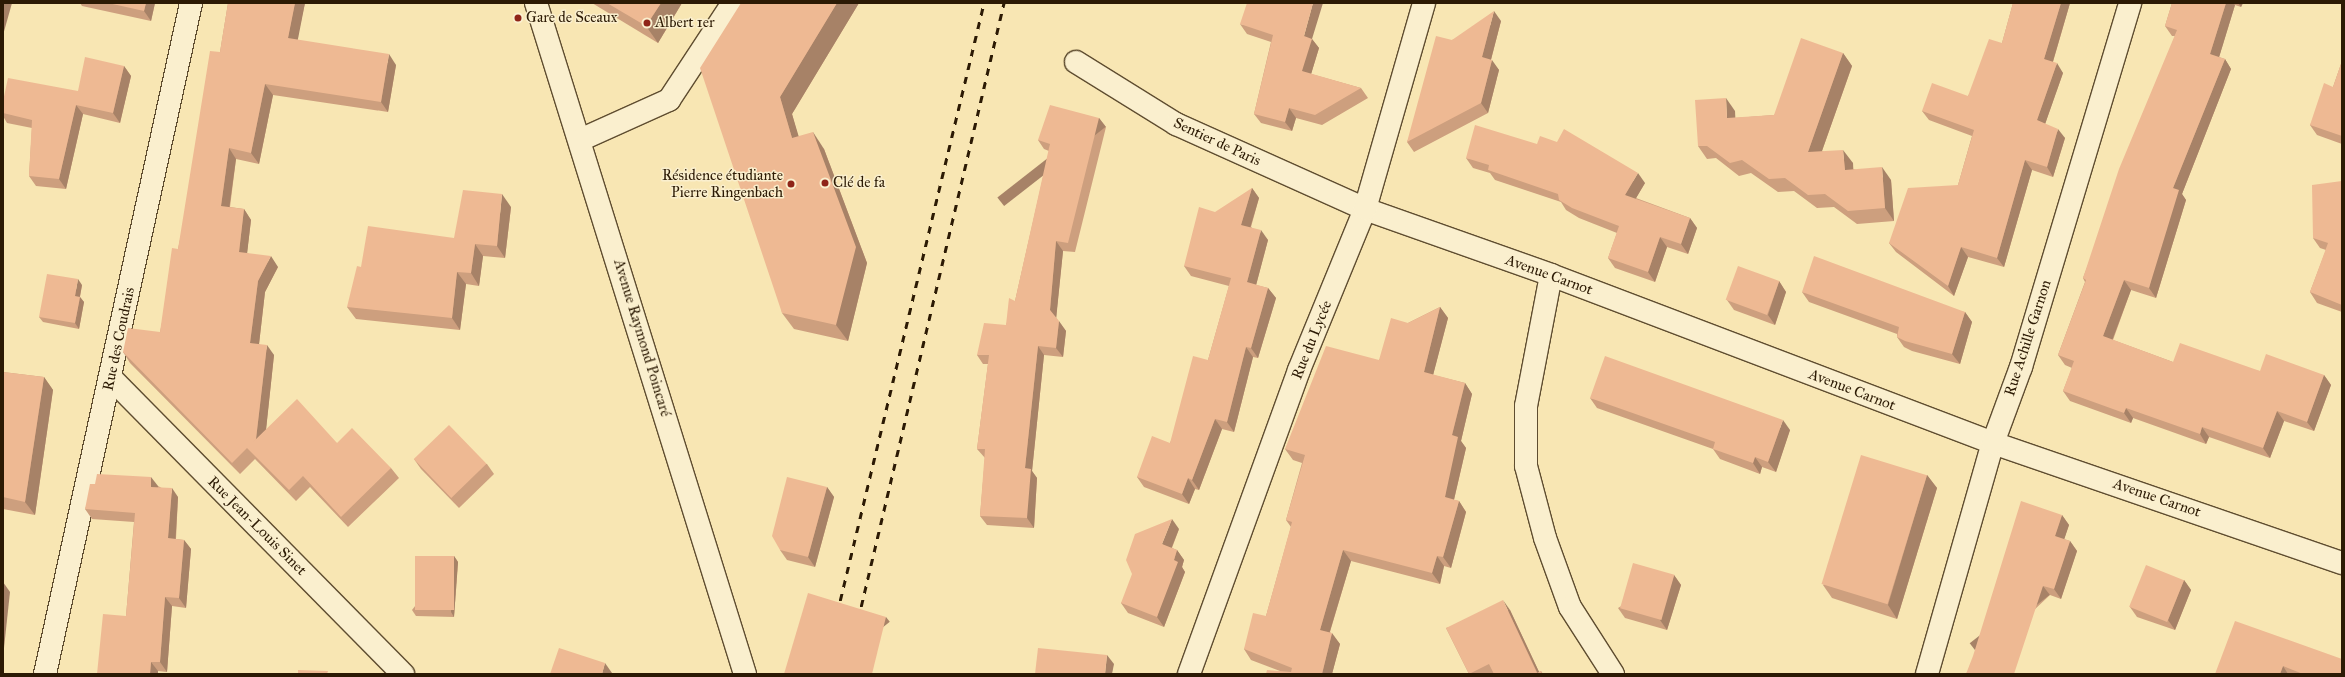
<!DOCTYPE html>
<meta charset="utf-8">
<style>
body{margin:0}
#map{position:relative;width:2345px;height:677px;overflow:hidden;background:#f8e6b3;font-family:"IM FELL Great Primer",serif}
div>[style]{position:absolute}
.roads{filter:drop-shadow(1px 0 #5f4d30) drop-shadow(-1px 0 #5f4d30) drop-shadow(0 1px #5f4d30) drop-shadow(0 -1px #5f4d30)}
.minor>*{height:22px;margin:-11px;padding:0 11px;transform-origin:11px;border-radius:11px;background:#faefce}
.rail>*{height:3px;margin-top:-1.5px;transform-origin:0;background:repeating-linear-gradient(90deg,#2c1a04 0 7px,transparent 0 14px)}
.wall>*{inset:0;background:#cd9f7e}
.shaded-wall>*{inset:0;background:#a78267;transform-origin:0 0}
.building>*{inset:0;background:#eeb993;transform-origin:0 0}
.dots>*{width:11px;height:11px;translate:-50% -50%;box-sizing:border-box;border:2px solid #faefce;border-radius:50%}
span{translate:-50% -50%;white-space:nowrap;text-align:center;line-height:1.15;-webkit-text-stroke:3px #faefce;paint-order:stroke}
.poi-label{font-size:15px;color:#2c1a04}
.left{translate:0 -50%;text-align:left}
.right{translate:-100% -50%;text-align:right}
.street-label{font-size:15px;color:#2c1a04}
.frame{position:absolute;inset:0;border:4px solid #2c1a04;pointer-events:none}
</style>
<div id="map">
<div class="roads">
<div class="minor">
<i style="left:536px;top:3px;width:703px;rotate:72.7deg"></i>
<i style="left:1076px;top:62px;width:118px;rotate:31.8deg"></i>
<i style="left:1176px;top:124px;width:207px;rotate:24.2deg"></i>
<i style="left:1365px;top:209px;width:197px;rotate:19.5deg"></i>
<i style="left:1551px;top:275px;width:473px;rotate:20.8deg"></i>
<i style="left:1993px;top:443px;width:369px;rotate:19deg"></i>
<i style="left:580px;top:140px;width:98px;rotate:-24.2deg"></i>
<i style="left:669px;top:100px;width:116px;rotate:-56.6deg"></i>
<i style="left:1551px;top:275px;width:133px;rotate:100.8deg"></i>
<i style="left:1526px;top:406px;width:60px;rotate:90deg"></i>
<i style="left:1526px;top:466px;width:74px;rotate:75.2deg"></i>
<i style="left:1545px;top:538px;width:73px;rotate:70.1deg"></i>
<i style="left:1570px;top:607px;width:80px;rotate:57.3deg"></i>
<i style="left:111px;top:378px;width:416px;rotate:45.4deg"></i>
<i style="left:45px;top:674px;width:687px;rotate:-77.72deg"></i>
<i style="left:1189px;top:674px;width:323px;rotate:-70.1deg"></i>
<i style="left:1299px;top:370px;width:174px;rotate:-67.7deg"></i>
<i style="left:1365px;top:209px;width:214px;rotate:-74deg"></i>
<i style="left:1927px;top:674px;width:240px;rotate:-74.1deg"></i>
<i style="left:1993px;top:443px;width:81px;rotate:-69.8deg"></i>
<i style="left:2021px;top:367px;width:380px;rotate:-73.3deg"></i>
</div>
</div>
<div class="rail">
<i style="left:837px;top:614px;width:628px;rotate:-76.47deg"></i>
<i style="left:858px;top:620px;width:634px;rotate:-76.69deg"></i>
</div>
<div class="wall">
<i style="clip-path:polygon(80px 3px,155px 3px,151px 21px,82px 6px)"></i>
<i style="clip-path:polygon(228px 3px,305px 3px,297px 40px,396px 65px,388px 112px,273px 95px,259px 164px,236px 159px,230px 207px,244px 209px,251px 220px,247px 253px,278px 267px,265px 292px,259px 344px,274px 355px,266px 429px,337px 443px,391px 468px,399px 478px,348px 527px,310px 487px,296px 501px,255px 459px,240px 474px,130px 363px,123px 352px,160px 332px,178px 249px,220px 52px)"></i>
<i style="clip-path:polygon(592px 3px,682px 3px,658px 43px)"></i>
<i style="clip-path:polygon(741px 3px,859px 3px,792px 114px,798px 136px,824px 149px,867px 263px,848px 341px,794px 329px,782px 313px)"></i>
<i style="clip-path:polygon(2013px 3px,2070px 3px,2053px 62px,2063px 73px,2045px 124px,2065px 138px,2053px 177px,2032px 170px,2004px 267px,1968px 257px,1954px 296px,1896px 252px,1889px 243px,1958px 185px,1972px 136px,1929px 120px,1922px 111px,1968px 96px,2002px 43px)"></i>
<i style="clip-path:polygon(2172px 3px,2243px 3px,2241px 7px,2235px 5px,2219px 57px,2225px 59px,2231px 69px,2182px 194px,2186px 200px,2156px 298px,2131px 290px,2113px 340px,2173px 362px,2260px 371px,2324px 375px,2331px 385px,2314px 431px,2284px 421px,2270px 458px,2209px 437px,2206px 444px,2133px 418px,2131px 423px,2070px 401px,2063px 391px,2072px 368px,2065px 365px,2058px 355px,2085px 282px,2083px 278px,2175px 36px,2172px 36px,2165px 26px)"></i>
<i style="clip-path:polygon(1501px 21px,1491px 60px,1499px 70px,1488px 113px,1414px 152px,1407px 142px,1452px 40px)"></i>
<i style="clip-path:polygon(1240px 24px,1312px 39px,1319px 48px,1311px 74px,1361px 88px,1368px 98px,1322px 125px,1296px 118px,1292px 131px,1261px 123px,1254px 114px,1271px 42px,1247px 34px)"></i>
<i style="clip-path:polygon(1843px 53px,1852px 66px,1822px 151px,1853px 163px,1853px 169px,1891px 180px,1894px 221px,1857px 224px,1834px 207px,1817px 208px,1794px 191px,1778px 192px,1751px 173px,1739px 176px,1716px 158px,1707px 159px,1698px 146px,1735px 111px,1735px 118px,1774px 115px)"></i>
<i style="clip-path:polygon(2342px 61px,2342px 144px,2317px 135px,2310px 125px,2333px 87px)"></i>
<i style="clip-path:polygon(124px 66px,131px 76px,120px 123px,83px 114px,66px 189px,36px 186px,29px 176px,32px 128px,7px 123px,3px 116px,3px 101px,78px 91px)"></i>
<i style="clip-path:polygon(1099px 118px,1106px 127px,1075px 252px,1063px 251px,1056px 318px,1066px 331px,1063px 357px,1044px 355px,1032px 471px,1037px 478px,1034px 528px,987px 525px,980px 516px,985px 458px,977px 449px,988px 364px,983px 364px,977px 355px,1006px 325px,1015px 301px,1049px 151px,1044px 149px,1038px 140px)"></i>
<i style="clip-path:polygon(1466px 158px,1645px 183px,1636px 198px,1690px 218px,1697px 228px,1688px 254px,1667px 247px,1655px 282px,1615px 268px,1608px 258px,1617px 233px,1579px 218px,1566px 210px,1561px 202px,1495px 180px,1490px 173px,1473px 168px)"></i>
<i style="clip-path:polygon(2342px 181px,2342px 312px,2317px 303px,2310px 292px,2326px 250px,2320px 248px,2313px 238px)"></i>
<i style="clip-path:polygon(1252px 188px,1259px 198px,1251px 227px,1268px 240px,1256px 285px,1268px 288px,1276px 298px,1258px 358px,1253px 357px,1234px 432px,1222px 429px,1199px 490px,1195px 489px,1189px 504px,1144px 487px,1137px 477px,1170px 443px,1208px 360px,1229px 286px,1191px 276px,1184px 266px)"></i>
<i style="clip-path:polygon(511px 207px,505px 258px,483px 256px,479px 286px,466px 284px,460px 330px,356px 319px,347px 307px,454px 238px)"></i>
<i style="clip-path:polygon(1779px 281px,1786px 292px,1775px 325px,1734px 310px,1727px 300px)"></i>
<i style="clip-path:polygon(82px 285px,80px 297px,84px 302px,79px 329px,43px 322px,39px 317px)"></i>
<i style="clip-path:polygon(1802px 292px,1965px 312px,1972px 322px,1960px 364px,1912px 351px,1904px 347px,1897px 337px,1897px 334px,1809px 302px)"></i>
<i style="clip-path:polygon(1440px 307px,1448px 318px,1433px 375px,1465px 383px,1472px 394px,1461px 441px,1466px 448px,1454px 500px,1459px 501px,1466px 512px,1451px 568px,1444px 566px,1440px 584px,1351px 561px,1330px 632px,1340px 644px,1332px 674px,1266px 674px,1280px 671px,1251px 660px,1244px 649px,1266px 616px,1291px 527px,1286px 520px,1302px 463px,1293px 460px,1285px 449px,1379px 360px,1408px 323px)"></i>
<i style="clip-path:polygon(3px 372px,44px 377px,53px 390px,35px 515px,3px 509px)"></i>
<i style="clip-path:polygon(1590px 398px,1790px 430px,1776px 472px,1762px 467px,1760px 474px,1720px 459px,1713px 449px,1597px 408px)"></i>
<i style="clip-path:polygon(414px 459px,487px 464px,494px 474px,459px 508px,421px 469px)"></i>
<i style="clip-path:polygon(1927px 475px,1937px 488px,1897px 619px,1832px 598px,1823px 585px)"></i>
<i style="clip-path:polygon(95px 484px,158px 486px,178px 497px,176px 539px,184px 540px,191px 549px,186px 608px,172px 606px,167px 672px,158px 671px,158px 674px,97px 674px,126px 616px,134px 522px,92px 519px,85px 509px)"></i>
<i style="clip-path:polygon(827px 487px,834px 497px,815px 567px,787px 560px,780px 550px)"></i>
<i style="clip-path:polygon(2062px 515px,2069px 525px,2064px 539px,2070px 541px,2077px 551px,2061px 599px,2050px 595px,1966px 674px)"></i>
<i style="clip-path:polygon(1179px 529px,1172px 548px,1177px 550px,1184px 560px,1182px 567px,1185px 572px,1164px 627px,1128px 613px,1121px 603px)"></i>
<i style="clip-path:polygon(454px 556px,458px 562px,454px 617px,416px 616px,412px 610px)"></i>
<i style="clip-path:polygon(1674px 575px,1681px 585px,1667px 630px,1625px 618px,1618px 608px)"></i>
<i style="clip-path:polygon(2184px 580px,2191px 590px,2175px 630px,2137px 617px,2130px 607px)"></i>
<i style="clip-path:polygon(1510px 610px,1539px 672px,1541px 671px,1543px 674px,1469px 674px,1446px 628px)"></i>
<i style="clip-path:polygon(2342px 659px,2342px 674px,2215px 674px)"></i>
</div>
<div class="shaded-wall">
<i style="clip-path:polygon(3px 3px,12px 3px,3px 35px)"></i>
<i style="clip-path:polygon(146px 3px,155px 3px,151px 21px,144px 11px)"></i>
<i style="clip-path:polygon(295px 3px,305px 3px,296px 49px,288px 38px)"></i>
<i style="clip-path:polygon(661px 3px,682px 3px,658px 43px,646px 26px)"></i>
<i style="clip-path:polygon(837px 3px,859px 3px,792px 114px,804px 154px,792px 138px,780px 97px)"></i>
<i style="clip-path:polygon(1313px 3px,1323px 3px,1312px 39px,1319px 48px,1309px 81px,1302px 71px,1304px 36px)"></i>
<i style="clip-path:polygon(2061px 3px,2070px 3px,2051px 68px,2044px 59px)"></i>
<i style="clip-path:polygon(2226px 3px,2233px 3px,2235px 5px,2217px 64px,2210px 54px)"></i>
<i style="clip-path:polygon(2238px 3px,2243px 3px,2241px 7px)"></i>
<i style="clip-path:polygon(1494px 11px,1501px 21px,1489px 67px,1482px 57px)"></i>
<i style="clip-path:polygon(1843px 53px,1852px 66px,1817px 165px,1808px 152px)"></i>
<i style="clip-path:polygon(389px 54px,396px 65px,388px 112px,381px 102px)"></i>
<i style="clip-path:polygon(2225px 59px,2231px 69px,2182px 194px,2186px 200px,2156px 298px,2149px 288px,2173px 188px)"></i>
<i style="clip-path:polygon(1492px 60px,1499px 70px,1488px 113px,1481px 103px)"></i>
<i style="clip-path:polygon(2057px 63px,2063px 73px,2043px 130px,2037px 120px)"></i>
<i style="clip-path:polygon(124px 66px,131px 76px,120px 123px,113px 113px)"></i>
<i style="clip-path:polygon(265px 84px,273px 95px,259px 164px,251px 153px)"></i>
<i style="clip-path:polygon(1726px 98px,1735px 111px,1736px 131px,1727px 118px)"></i>
<i style="clip-path:polygon(76px 105px,83px 114px,66px 189px,59px 179px)"></i>
<i style="clip-path:polygon(1289px 108px,1296px 118px,1292px 131px,1285px 122px)"></i>
<i style="left:1099px;top:118px;width:11px;height:129px;rotate:52deg"></i>
<i style="clip-path:polygon(2058px 129px,2065px 138px,2053px 177px,2047px 167px)"></i>
<i style="clip-path:polygon(813px 132px,824px 149px,867px 263px,848px 341px,836px 325px)"></i>
<i style="clip-path:polygon(229px 148px,236px 159px,228px 217px,221px 206px)"></i>
<i style="clip-path:polygon(1843px 150px,1853px 163px,1854px 183px,1845px 170px)"></i>
<i style="clip-path:polygon(2025px 160px,2032px 170px,2004px 267px,1997px 258px)"></i>
<i style="clip-path:polygon(1882px 167px,1891px 180px,1894px 221px,1885px 208px)"></i>
<i style="clip-path:polygon(1638px 173px,1645px 183px,1632px 205px,1625px 195px)"></i>
<i style="clip-path:polygon(1252px 188px,1259px 198px,1248px 235px,1241px 225px)"></i>
<i style="clip-path:polygon(502px 194px,511px 207px,505px 258px,497px 246px)"></i>
<i style="clip-path:polygon(244px 209px,251px 220px,246px 263px,239px 252px)"></i>
<i style="clip-path:polygon(1690px 218px,1697px 228px,1688px 254px,1681px 244px)"></i>
<i style="clip-path:polygon(1261px 230px,1268px 240px,1254px 293px,1247px 282px)"></i>
<i style="clip-path:polygon(1660px 237px,1667px 247px,1655px 282px,1648px 272px)"></i>
<i style="clip-path:polygon(1056px 241px,1063px 251px,1056px 320px,1050px 310px)"></i>
<i style="clip-path:polygon(475px 244px,483px 256px,479px 286px,471px 273px)"></i>
<i style="clip-path:polygon(1961px 247px,1968px 257px,1954px 296px,1948px 286px)"></i>
<i style="clip-path:polygon(271px 256px,278px 267px,265px 292px,258px 353px,250px 343px,258px 281px)"></i>
<i style="clip-path:polygon(457px 272px,466px 284px,460px 330px,452px 318px)"></i>
<i style="clip-path:polygon(78px 279px,82px 285px,79px 301px,75px 296px)"></i>
<i style="clip-path:polygon(2124px 280px,2131px 290px,2110px 346px,2103px 336px)"></i>
<i style="clip-path:polygon(1779px 281px,1786px 292px,1775px 325px,1768px 315px)"></i>
<i style="clip-path:polygon(1268px 288px,1276px 298px,1258px 358px,1251px 348px)"></i>
<i style="clip-path:polygon(80px 297px,84px 302px,79px 329px,75px 323px)"></i>
<i style="clip-path:polygon(1440px 307px,1448px 318px,1431px 383px,1424px 372px)"></i>
<i style="clip-path:polygon(1965px 312px,1972px 322px,1960px 364px,1952px 354px)"></i>
<i style="clip-path:polygon(1059px 321px,1066px 331px,1063px 357px,1056px 348px)"></i>
<i style="clip-path:polygon(267px 345px,274px 355px,264px 449px,256px 439px)"></i>
<i style="clip-path:polygon(1038px 346px,1044px 355px,1032px 471px,1037px 478px,1034px 528px,1027px 518px,1025px 468px)"></i>
<i style="clip-path:polygon(1246px 347px,1253px 357px,1234px 432px,1227px 422px)"></i>
<i style="clip-path:polygon(2324px 375px,2331px 385px,2314px 431px,2307px 422px)"></i>
<i style="clip-path:polygon(44px 377px,53px 390px,35px 515px,25px 502px)"></i>
<i style="clip-path:polygon(1465px 383px,1472px 394px,1461px 441px,1466px 448px,1452px 508px,1445px 497px,1452px 435px)"></i>
<i style="clip-path:polygon(2126px 408px,2133px 418px,2131px 423px,2124px 413px)"></i>
<i style="clip-path:polygon(2277px 411px,2284px 421px,2270px 458px,2263px 448px)"></i>
<i style="clip-path:polygon(1215px 419px,1222px 429px,1199px 490px,1192px 480px)"></i>
<i style="clip-path:polygon(1783px 420px,1790px 430px,1776px 472px,1768px 462px)"></i>
<i style="clip-path:polygon(2202px 427px,2209px 437px,2206px 444px,2200px 434px)"></i>
<i style="clip-path:polygon(1755px 457px,1762px 467px,1760px 474px,1753px 463px)"></i>
<i style="clip-path:polygon(1927px 475px,1937px 488px,1897px 619px,1888px 605px)"></i>
<i style="clip-path:polygon(151px 477px,158px 486px,157px 496px,151px 487px)"></i>
<i style="clip-path:polygon(1188px 478px,1195px 489px,1189px 504px,1182px 494px)"></i>
<i style="clip-path:polygon(827px 487px,834px 497px,815px 567px,808px 557px)"></i>
<i style="clip-path:polygon(172px 488px,178px 497px,175px 548px,168px 538px)"></i>
<i style="clip-path:polygon(1459px 501px,1466px 512px,1451px 568px,1443px 557px)"></i>
<i style="clip-path:polygon(2062px 515px,2069px 525px,2062px 546px,2055px 536px)"></i>
<i style="clip-path:polygon(1172px 519px,1179px 529px,1169px 554px,1162px 544px)"></i>
<i style="clip-path:polygon(184px 540px,191px 549px,186px 608px,179px 598px)"></i>
<i style="clip-path:polygon(2070px 541px,2077px 551px,2061px 599px,2054px 589px)"></i>
<i style="clip-path:polygon(1177px 550px,1184px 560px,1182px 567px,1185px 572px,1164px 627px,1157px 617px,1174px 560px)"></i>
<i style="clip-path:polygon(1343px 550px,1351px 561px,1327px 641px,1320px 630px)"></i>
<i style="clip-path:polygon(454px 556px,458px 562px,454px 617px,451px 612px)"></i>
<i style="clip-path:polygon(1437px 556px,1444px 566px,1440px 584px,1432px 573px)"></i>
<i style="clip-path:polygon(1674px 575px,1681px 585px,1667px 630px,1660px 620px)"></i>
<i style="clip-path:polygon(2184px 580px,2191px 590px,2175px 630px,2168px 620px)"></i>
<i style="clip-path:polygon(3px 582px,10px 592px,4px 648px,3px 646px)"></i>
<i style="left:2043px;top:586px;width:11px;height:93px;rotate:52deg"></i>
<i style="clip-path:polygon(165px 597px,172px 606px,167px 672px,160px 662px)"></i>
<i style="clip-path:polygon(1503px 600px,1510px 610px,1540px 674px,1538px 674px)"></i>
<i style="left:886px;top:617px;width:6px;height:59px;rotate:51deg"></i>
<i style="clip-path:polygon(1332px 633px,1340px 644px,1332px 674px,1322px 674px)"></i>
<i style="clip-path:polygon(1107px 655px,1114px 664px,1112px 674px,1105px 674px)"></i>
<i style="clip-path:polygon(151px 662px,158px 671px,158px 674px,150px 674px)"></i>
<i style="clip-path:polygon(605px 663px,612px 673px,612px 674px,602px 674px)"></i>
<i style="clip-path:polygon(2283px 666px,2288px 674px,2280px 674px)"></i>
</div>
<div class="building">
<i style="clip-path:polygon(108px 3px,146px 3px,144px 11px)"></i>
<i style="clip-path:polygon(228px 3px,295px 3px,288px 38px,389px 54px,381px 102px,265px 84px,251px 153px,229px 148px,221px 206px,244px 209px,239px 252px,271px 256px,258px 281px,250px 343px,267px 345px,256px 439px,251px 444px,297px 399px,337px 443px,352px 428px,391px 468px,341px 517px,303px 476px,289px 490px,247px 448px,232px 463px,123px 352px,128px 328px,160px 332px,172px 248px,178px 249px,210px 51px,220px 52px)"></i>
<i style="clip-path:polygon(607px 3px,661px 3px,646px 26px)"></i>
<i style="clip-path:polygon(741px 3px,837px 3px,780px 97px,792px 138px,813px 132px,856px 247px,836px 325px,782px 313px,700px 68px)"></i>
<i style="clip-path:polygon(1247px 3px,1313px 3px,1304px 36px,1312px 39px,1302px 71px,1361px 88px,1315px 115px,1289px 108px,1285px 122px,1254px 114px,1273px 35px,1240px 24px)"></i>
<i style="clip-path:polygon(2013px 3px,2061px 3px,2044px 59px,2057px 63px,2037px 120px,2058px 129px,2047px 167px,2025px 160px,1997px 258px,1961px 247px,1948px 286px,1889px 243px,1908px 188px,1958px 185px,1974px 130px,1922px 111px,1932px 83px,1968px 96px,1989px 39px,2002px 43px)"></i>
<i style="clip-path:polygon(2172px 3px,2226px 3px,2210px 54px,2225px 59px,2173px 188px,2179px 190px,2149px 288px,2124px 280px,2103px 336px,2173px 362px,2180px 343px,2260px 371px,2266px 354px,2324px 375px,2307px 422px,2277px 411px,2263px 448px,2202px 427px,2200px 434px,2126px 408px,2124px 413px,2063px 391px,2074px 361px,2058px 355px,2086px 280px,2083px 278px,2119px 169px,2177px 30px,2165px 26px)"></i>
<i style="clip-path:polygon(1494px 11px,1482px 57px,1492px 60px,1481px 103px,1407px 142px,1436px 36px,1452px 40px)"></i>
<i style="clip-path:polygon(1801px 38px,1843px 53px,1808px 152px,1843px 150px,1845px 170px,1882px 167px,1885px 208px,1848px 211px,1825px 194px,1808px 195px,1785px 178px,1769px 179px,1742px 160px,1730px 163px,1707px 146px,1698px 146px,1695px 100px,1726px 98px,1727px 118px,1774px 115px)"></i>
<i style="clip-path:polygon(85px 57px,124px 66px,113px 113px,76px 105px,59px 179px,29px 176px,32px 120px,3px 113px,3px 101px,8px 78px,78px 91px)"></i>
<i style="clip-path:polygon(2342px 61px,2342px 136px,2310px 125px,2324px 83px,2333px 87px)"></i>
<i style="clip-path:polygon(1050px 105px,1099px 118px,1068px 243px,1056px 241px,1050px 310px,1059px 321px,1056px 348px,1038px 346px,1025px 468px,1031px 469px,1027px 518px,980px 516px,985px 449px,977px 449px,989px 355px,977px 355px,984px 323px,1006px 325px,1009px 298px,1015px 301px,1049px 148px,1050px 144px,1038px 140px)"></i>
<i style="clip-path:polygon(1475px 125px,1537px 144px,1540px 136px,1557px 142px,1564px 129px,1638px 173px,1625px 195px,1690px 218px,1681px 244px,1660px 237px,1648px 272px,1608px 258px,1619px 226px,1572px 208px,1559px 200px,1558px 194px,1488px 170px,1489px 165px,1466px 158px)"></i>
<i style="clip-path:polygon(2342px 181px,2342px 305px,2310px 292px,2328px 243px,2313px 238px,2312px 185px)"></i>
<i style="clip-path:polygon(1252px 188px,1241px 225px,1261px 230px,1247px 282px,1268px 288px,1251px 348px,1246px 347px,1227px 422px,1215px 419px,1192px 480px,1188px 478px,1182px 494px,1137px 477px,1152px 436px,1170px 443px,1193px 356px,1208px 360px,1231px 278px,1184px 266px,1199px 207px,1215px 212px)"></i>
<i style="clip-path:polygon(463px 190px,502px 194px,497px 246px,475px 244px,471px 273px,457px 272px,452px 318px,347px 307px,357px 266px,361px 267px,368px 226px,454px 238px)"></i>
<i style="clip-path:polygon(1814px 256px,1965px 312px,1952px 354px,1905px 341px,1897px 337px,1899px 327px,1802px 292px)"></i>
<i style="left:1738px;top:266px;width:44px;height:36px;rotate:20deg"></i>
<i style="clip-path:polygon(47px 274px,78px 279px,75px 296px,80px 297px,75px 323px,39px 317px)"></i>
<i style="clip-path:polygon(1440px 307px,1424px 372px,1465px 383px,1452px 435px,1458px 437px,1445px 497px,1459px 501px,1443px 557px,1437px 556px,1432px 573px,1343px 550px,1320px 630px,1332px 633px,1322px 674px,1266px 674px,1267px 670px,1291px 672px,1292px 668px,1244px 649px,1253px 613px,1266px 616px,1292px 522px,1286px 520px,1305px 455px,1285px 449px,1326px 346px,1379px 360px,1391px 318px,1408px 323px)"></i>
<i style="clip-path:polygon(1605px 356px,1783px 420px,1768px 462px,1755px 457px,1753px 463px,1713px 449px,1715px 442px,1590px 398px)"></i>
<i style="clip-path:polygon(3px 372px,44px 377px,25px 502px,3px 497px)"></i>
<i style="left:449px;top:425px;width:54px;height:49px;rotate:46deg"></i>
<i style="left:1861px;top:455px;width:69px;height:135px;rotate:17deg"></i>
<i style="clip-path:polygon(97px 474px,151px 477px,151px 487px,172px 488px,168px 538px,184px 540px,179px 598px,165px 597px,160px 662px,151px 662px,150px 674px,97px 674px,103px 614px,126px 616px,135px 513px,85px 509px,90px 484px,95px 484px)"></i>
<i style="clip-path:polygon(787px 477px,827px 487px,808px 557px,780px 550px,772px 536px)"></i>
<i style="clip-path:polygon(2021px 501px,2062px 515px,2055px 536px,2070px 541px,2054px 589px,2043px 586px,2014px 674px,1966px 674px,1973px 656px)"></i>
<i style="clip-path:polygon(1172px 519px,1162px 544px,1177px 550px,1174px 560px,1178px 562px,1157px 617px,1121px 603px,1132px 574px,1126px 560px,1135px 534px)"></i>
<i style="left:415px;top:556px;width:39px;height:54px"></i>
<i style="left:1633px;top:563px;width:43px;height:47px;rotate:16deg"></i>
<i style="left:2146px;top:565px;width:41px;height:45px;rotate:22deg"></i>
<i style="clip-path:polygon(808px 593px,886px 617px,872px 674px,784px 674px)"></i>
<i style="clip-path:polygon(1503px 600px,1537px 673px,1541px 671px,1542px 674px,1494px 674px,1489px 664px,1469px 674px,1446px 628px)"></i>
<i style="clip-path:polygon(2235px 621px,2342px 659px,2342px 674px,2303px 674px,2283px 666px,2280px 674px,2215px 674px)"></i>
<i style="clip-path:polygon(559px 648px,605px 663px,602px 674px,550px 674px)"></i>
<i style="clip-path:polygon(1038px 648px,1107px 655px,1105px 674px,1035px 674px)"></i>
<i style="clip-path:polygon(298px 670px,328px 671px,327px 674px,298px 674px)"></i>
</div>
<div class="dots">
<i style="left:518px;top:18px;background:#8f2418"></i>
<i style="left:647px;top:23px;background:#8f2418"></i>
<i style="left:825px;top:183px;background:#8f2418"></i>
<i style="left:791px;top:184px;background:#8f2418"></i>
</div>
<div class="poi-label">
<span class="left" style="left:526px;top:18px">Gare de Sceaux</span>
<span class="left" style="left:655px;top:23px">Albert 1er</span>
<span class="right" style="left:783px;top:184px">Résidence étudiante<br>Pierre Ringenbach</span>
<span class="left" style="left:833px;top:183px">Clé de fa</span>
</div>
<div class="street-label">
<span style="left:1217px;top:142px;rotate:25deg">Sentier de Paris</span>
<span style="left:1549px;top:275px;rotate:20deg">Avenue Carnot</span>
<span style="left:642px;top:338px;rotate:73deg">Avenue Raymond Poincaré</span>
<span style="left:2028px;top:338px;rotate:-72deg">Rue Achille Garnon</span>
<span style="left:119px;top:339px;rotate:-78deg">Rue des Coudrais</span>
<span style="left:1312px;top:340px;rotate:-68deg">Rue du Lycée</span>
<span style="left:1852px;top:390px;rotate:21deg">Avenue Carnot</span>
<span style="left:2157px;top:498px;rotate:19deg">Avenue Carnot</span>
<span style="left:257px;top:526px;rotate:45deg">Rue Jean-Louis Sinet</span>
</div>
<div class="frame"></div>
</div>
